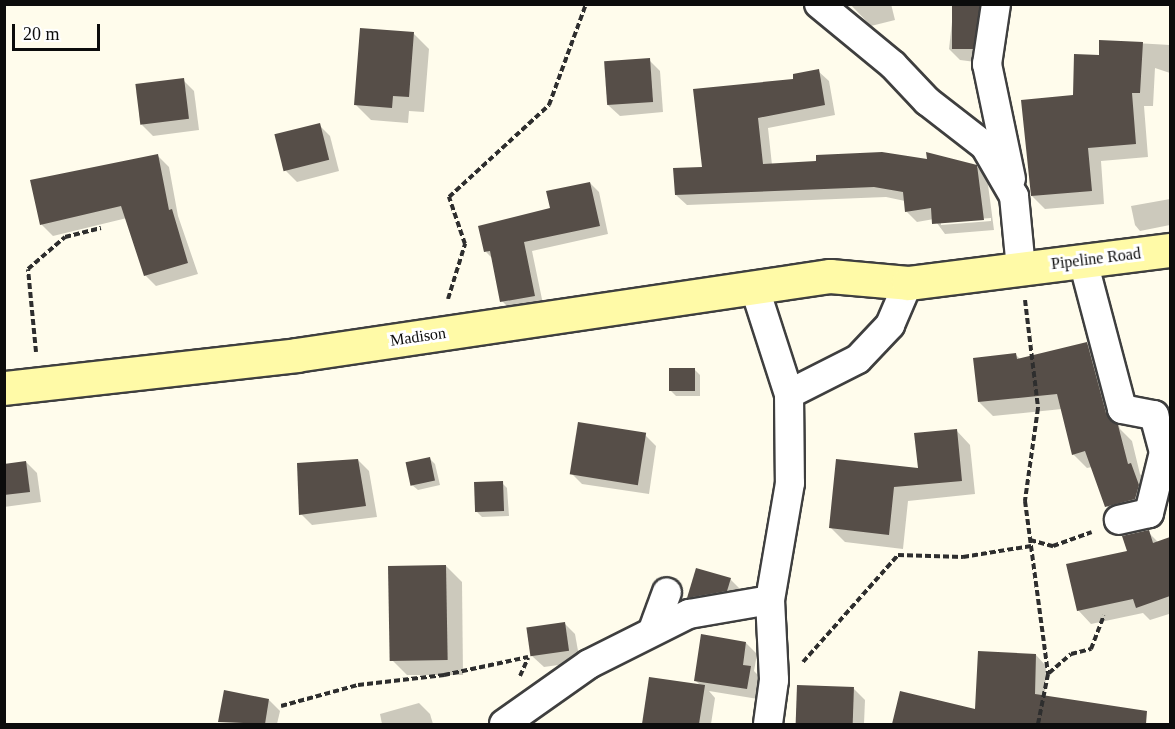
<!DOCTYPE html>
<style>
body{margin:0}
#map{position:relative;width:1175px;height:729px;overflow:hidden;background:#fffcec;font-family:Georgia,serif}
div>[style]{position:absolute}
.shadow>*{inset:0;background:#0003}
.building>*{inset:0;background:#564e48;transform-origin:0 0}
.path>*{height:4px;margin-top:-2px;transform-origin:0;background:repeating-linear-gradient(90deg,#2e2e2e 0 6px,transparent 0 9px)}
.roads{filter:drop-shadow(2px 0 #3f3f3f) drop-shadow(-2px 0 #3f3f3f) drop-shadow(0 2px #3f3f3f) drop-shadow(0 -2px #3f3f3f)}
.street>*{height:28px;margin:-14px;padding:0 14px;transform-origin:14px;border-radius:14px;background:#fff}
.secondary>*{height:33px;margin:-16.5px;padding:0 16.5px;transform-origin:16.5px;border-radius:16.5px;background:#fffaa7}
span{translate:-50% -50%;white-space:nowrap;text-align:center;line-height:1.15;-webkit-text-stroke:6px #fff;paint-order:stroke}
.street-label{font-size:16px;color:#0c0c0c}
.frame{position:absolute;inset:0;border:6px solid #0c0c0c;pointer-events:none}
.scale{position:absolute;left:12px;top:24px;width:88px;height:27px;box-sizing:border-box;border:3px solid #0c0c0c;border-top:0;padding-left:8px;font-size:18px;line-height:21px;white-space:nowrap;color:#0c0c0c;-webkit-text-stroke:4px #fff;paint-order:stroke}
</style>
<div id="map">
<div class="shadow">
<i style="clip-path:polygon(850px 4px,891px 4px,895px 20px,871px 26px)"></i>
<i style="clip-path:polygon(954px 4px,994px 4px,983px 63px,960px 60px,949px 49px)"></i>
<i style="clip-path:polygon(413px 33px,429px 49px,424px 112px,409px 111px,408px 123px,371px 120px,355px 104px)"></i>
<i style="clip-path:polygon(1101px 41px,1170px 45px,1170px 73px,1155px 68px,1153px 106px,1144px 106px,1148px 157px,1101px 161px,1104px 204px,1045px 209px,1032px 196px,1075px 97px,1100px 56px)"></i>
<i style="clip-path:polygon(649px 60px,660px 71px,663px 112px,620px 116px,608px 105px)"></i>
<i style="clip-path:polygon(evenodd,818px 71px,829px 81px,835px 115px,768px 128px,772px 165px,929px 160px,976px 166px,987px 177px,994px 230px,945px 234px,934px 219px,917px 222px,906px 211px,905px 201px,886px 197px,687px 205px,676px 195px,795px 80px,818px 71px,991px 218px,991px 221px,941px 225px,941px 222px,991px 218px)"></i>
<i style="clip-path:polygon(183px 80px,194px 91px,199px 130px,153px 136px,142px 125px)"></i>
<i style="clip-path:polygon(319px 125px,330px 136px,339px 171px,297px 182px,286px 171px)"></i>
<i style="clip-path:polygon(158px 156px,169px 167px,178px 216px,198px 274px,156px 286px,145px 275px,127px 218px,53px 236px,42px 225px,32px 182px)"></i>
<i style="clip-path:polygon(590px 183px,599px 192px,608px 234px,532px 251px,543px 304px,511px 310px,502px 301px,493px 259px,486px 252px)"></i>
<i style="clip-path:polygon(1170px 199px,1170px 225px,1140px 231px,1135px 225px,1131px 206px)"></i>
<i style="clip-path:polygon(1087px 344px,1101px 358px,1120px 429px,1132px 441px,1140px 474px,1145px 479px,1149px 513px,1121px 520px,1107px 506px,1092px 467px,1087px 468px,1073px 454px,1062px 409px,993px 416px,979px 402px,1016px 355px,1021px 360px)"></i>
<i style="clip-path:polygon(694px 369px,700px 375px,700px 396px,676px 396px,671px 391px)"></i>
<i style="clip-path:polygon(956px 430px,970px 445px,975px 494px,908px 501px,903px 549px,845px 542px,831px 528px,920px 470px)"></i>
<i style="clip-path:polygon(645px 435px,656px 446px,649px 494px,582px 484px,571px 473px)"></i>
<i style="clip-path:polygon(430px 459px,435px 464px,440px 485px,418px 490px,412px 485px)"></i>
<i style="clip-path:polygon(358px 460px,369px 471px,377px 517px,312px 525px,301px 514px)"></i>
<i style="clip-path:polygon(26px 462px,37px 473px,41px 502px,4px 507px,4px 465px)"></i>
<i style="clip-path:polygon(502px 483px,507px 488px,509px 516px,482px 517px,477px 512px)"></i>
<i style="clip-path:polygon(1148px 532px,1159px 543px,1170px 539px,1170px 617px,1169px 614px,1150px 620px,1143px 613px,1091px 624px,1078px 610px)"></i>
<i style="clip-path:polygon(446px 566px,462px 582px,463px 675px,407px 675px,391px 659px)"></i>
<i style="clip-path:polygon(730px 579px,741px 590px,738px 601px,700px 608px,689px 597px)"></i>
<i style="clip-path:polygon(564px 623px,575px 634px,580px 662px,544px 667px,532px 656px)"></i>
<i style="clip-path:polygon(746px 643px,757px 654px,754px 671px,761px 678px,758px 699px,709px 691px,715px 698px,711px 724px,643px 724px,650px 678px,702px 687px,695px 680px)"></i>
<i style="clip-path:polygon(1036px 655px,1046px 666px,1045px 697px,1118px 717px,1117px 724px,894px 724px,901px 693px,977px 711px)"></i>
<i style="clip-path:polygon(799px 687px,854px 689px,865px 700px,864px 724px,798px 724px)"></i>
<i style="clip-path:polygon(269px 700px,280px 711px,277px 724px,219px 721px)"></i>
<i style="clip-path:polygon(419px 703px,430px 714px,433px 724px,382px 724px,380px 714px)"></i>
</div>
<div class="building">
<i style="left:952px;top:4px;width:27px;height:45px"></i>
<i style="clip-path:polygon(360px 28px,414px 32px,409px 97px,393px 96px,392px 108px,354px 105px)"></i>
<i style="clip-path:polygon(1099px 40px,1143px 42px,1140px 93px,1132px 93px,1136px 144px,1088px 148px,1092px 191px,1031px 196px,1021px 100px,1073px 95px,1074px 54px,1099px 55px)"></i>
<i style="left:650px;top:58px;width:44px;height:46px;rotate:86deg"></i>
<i style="clip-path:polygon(819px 69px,825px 105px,758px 118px,763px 164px,816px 161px,816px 155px,882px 152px,927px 159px,926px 152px,977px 165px,984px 220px,932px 224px,931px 208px,905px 212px,903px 192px,874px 187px,675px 195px,673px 168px,702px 167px,693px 89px,793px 79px,793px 74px)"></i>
<i style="left:184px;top:78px;width:41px;height:49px;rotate:83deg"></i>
<i style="left:320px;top:123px;width:38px;height:47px;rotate:76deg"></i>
<i style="clip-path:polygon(158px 154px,169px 210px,172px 209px,188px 263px,144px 276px,121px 206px,40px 225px,30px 180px)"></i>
<i style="clip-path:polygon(590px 182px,600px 226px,524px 242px,535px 296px,500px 302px,490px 251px,484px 252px,478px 226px,550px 208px,546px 191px)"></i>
<i style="clip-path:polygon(1087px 342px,1106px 413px,1118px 425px,1128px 464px,1131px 463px,1139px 485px,1135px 499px,1105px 507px,1085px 451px,1072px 455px,1057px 394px,978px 402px,973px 358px,1016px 353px,1017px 359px)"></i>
<i style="left:669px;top:368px;width:26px;height:23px"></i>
<i style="left:578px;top:422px;width:69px;height:53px;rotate:9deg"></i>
<i style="clip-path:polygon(957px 429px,962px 481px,894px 487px,889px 535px,829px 528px,836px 459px,918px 468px,914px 433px)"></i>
<i style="left:430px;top:457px;width:24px;height:25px;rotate:78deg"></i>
<i style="clip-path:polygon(358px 459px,366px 506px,299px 515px,297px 463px)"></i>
<i style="clip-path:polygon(26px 461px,30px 492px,4px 495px,4px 464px)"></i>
<i style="left:503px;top:481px;width:30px;height:29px;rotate:88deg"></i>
<i style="clip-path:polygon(1149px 530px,1153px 543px,1170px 537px,1170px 596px,1136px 608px,1133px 599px,1077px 611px,1066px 564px,1127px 551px,1122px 536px)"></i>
<i style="left:446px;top:565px;width:95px;height:58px;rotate:89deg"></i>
<i style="clip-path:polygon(696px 568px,731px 578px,727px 591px,687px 598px)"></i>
<i style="left:565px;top:622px;width:29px;height:39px;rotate:82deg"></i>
<i style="clip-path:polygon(701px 634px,746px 642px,743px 665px,751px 666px,747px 689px,694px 681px)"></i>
<i style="clip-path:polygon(978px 651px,1036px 654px,1035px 694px,1147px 711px,1146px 724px,892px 724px,900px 691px,975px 709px)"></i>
<i style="clip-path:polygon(649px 677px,705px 685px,699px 724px,642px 724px)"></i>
<i style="left:797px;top:685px;width:57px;height:39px;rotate:2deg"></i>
<i style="clip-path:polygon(224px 690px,269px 699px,265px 724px,218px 722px)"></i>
</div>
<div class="path">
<i style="left:448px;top:299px;width:58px;rotate:-72.8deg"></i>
<i style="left:465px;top:244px;width:50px;rotate:-108.8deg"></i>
<i style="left:449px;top:197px;width:136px;rotate:-42.6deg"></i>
<i style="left:549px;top:105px;width:108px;rotate:-69.9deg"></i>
<i style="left:1025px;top:300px;width:109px;rotate:83.1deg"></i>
<i style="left:1038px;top:408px;width:94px;rotate:98deg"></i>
<i style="left:1025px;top:501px;width:175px;rotate:82.4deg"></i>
<i style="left:1048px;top:674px;width:51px;rotate:101.3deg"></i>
<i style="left:36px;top:352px;width:83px;rotate:-95.5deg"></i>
<i style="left:28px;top:269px;width:49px;rotate:-40.9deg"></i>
<i style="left:65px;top:237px;width:37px;rotate:-14deg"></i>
<i style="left:1030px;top:540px;width:24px;rotate:15deg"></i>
<i style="left:1053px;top:546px;width:41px;rotate:-19.7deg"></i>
<i style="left:803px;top:662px;width:143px;rotate:-48.4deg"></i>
<i style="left:898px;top:555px;width:65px;rotate:1.8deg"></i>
<i style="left:963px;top:557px;width:69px;rotate:-9.2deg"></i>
<i style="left:1049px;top:673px;width:29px;rotate:-41deg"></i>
<i style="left:1071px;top:654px;width:21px;rotate:-14deg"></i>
<i style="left:1091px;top:649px;width:36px;rotate:-69deg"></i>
<i style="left:520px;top:676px;width:20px;rotate:-66deg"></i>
<i style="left:281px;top:706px;width:80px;rotate:-15.3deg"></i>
<i style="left:358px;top:685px;width:87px;rotate:-6.6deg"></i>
<i style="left:444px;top:675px;width:86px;rotate:-12.1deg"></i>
</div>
<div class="roads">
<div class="street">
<i style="left:819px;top:4px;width:96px;rotate:39.5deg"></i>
<i style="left:893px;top:65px;width:50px;rotate:46.6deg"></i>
<i style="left:927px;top:101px;width:73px;rotate:37.8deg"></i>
<i style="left:985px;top:146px;width:58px;rotate:59.9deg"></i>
<i style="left:1014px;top:196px;width:73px;rotate:84.5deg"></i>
<i style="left:996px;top:4px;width:61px;rotate:98.5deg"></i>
<i style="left:987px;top:64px;width:117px;rotate:78.2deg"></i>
<i style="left:1083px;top:261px;width:153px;rotate:75.2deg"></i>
<i style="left:1122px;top:409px;width:33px;rotate:11deg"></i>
<i style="left:1154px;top:415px;width:38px;rotate:75deg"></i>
<i style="left:1164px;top:452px;width:63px;rotate:103.8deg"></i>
<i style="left:1149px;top:513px;width:31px;rotate:167deg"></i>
<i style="left:755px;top:289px;width:110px;rotate:72.1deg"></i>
<i style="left:789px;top:394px;width:89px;rotate:89.4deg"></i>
<i style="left:790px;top:483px;width:119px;rotate:99.7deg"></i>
<i style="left:770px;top:600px;width:80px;rotate:87.1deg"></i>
<i style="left:774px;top:680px;width:44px;rotate:97.8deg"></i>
<i style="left:789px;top:394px;width:77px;rotate:-26.9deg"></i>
<i style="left:858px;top:359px;width:47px;rotate:-46.7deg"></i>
<i style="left:890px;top:325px;width:46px;rotate:-66.8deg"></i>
<i style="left:653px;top:630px;width:40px;rotate:-69.8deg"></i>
<i style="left:504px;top:724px;width:104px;rotate:-35.2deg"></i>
<i style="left:589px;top:664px;width:112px;rotate:-26.6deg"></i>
<i style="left:689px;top:614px;width:82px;rotate:-9.8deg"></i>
</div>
<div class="secondary">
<i style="left:4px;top:388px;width:294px;rotate:-6.4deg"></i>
<i style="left:296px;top:355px;width:540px;rotate:-8.42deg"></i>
<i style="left:830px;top:276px;width:78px;rotate:5.1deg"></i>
<i style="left:908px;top:283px;width:264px;rotate:-7.2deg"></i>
</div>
</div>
<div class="street-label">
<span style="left:1096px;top:259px;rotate:-7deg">Pipeline Road</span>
<span style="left:418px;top:337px;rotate:-8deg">Madison</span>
</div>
<div class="frame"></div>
<div class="scale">20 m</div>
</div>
